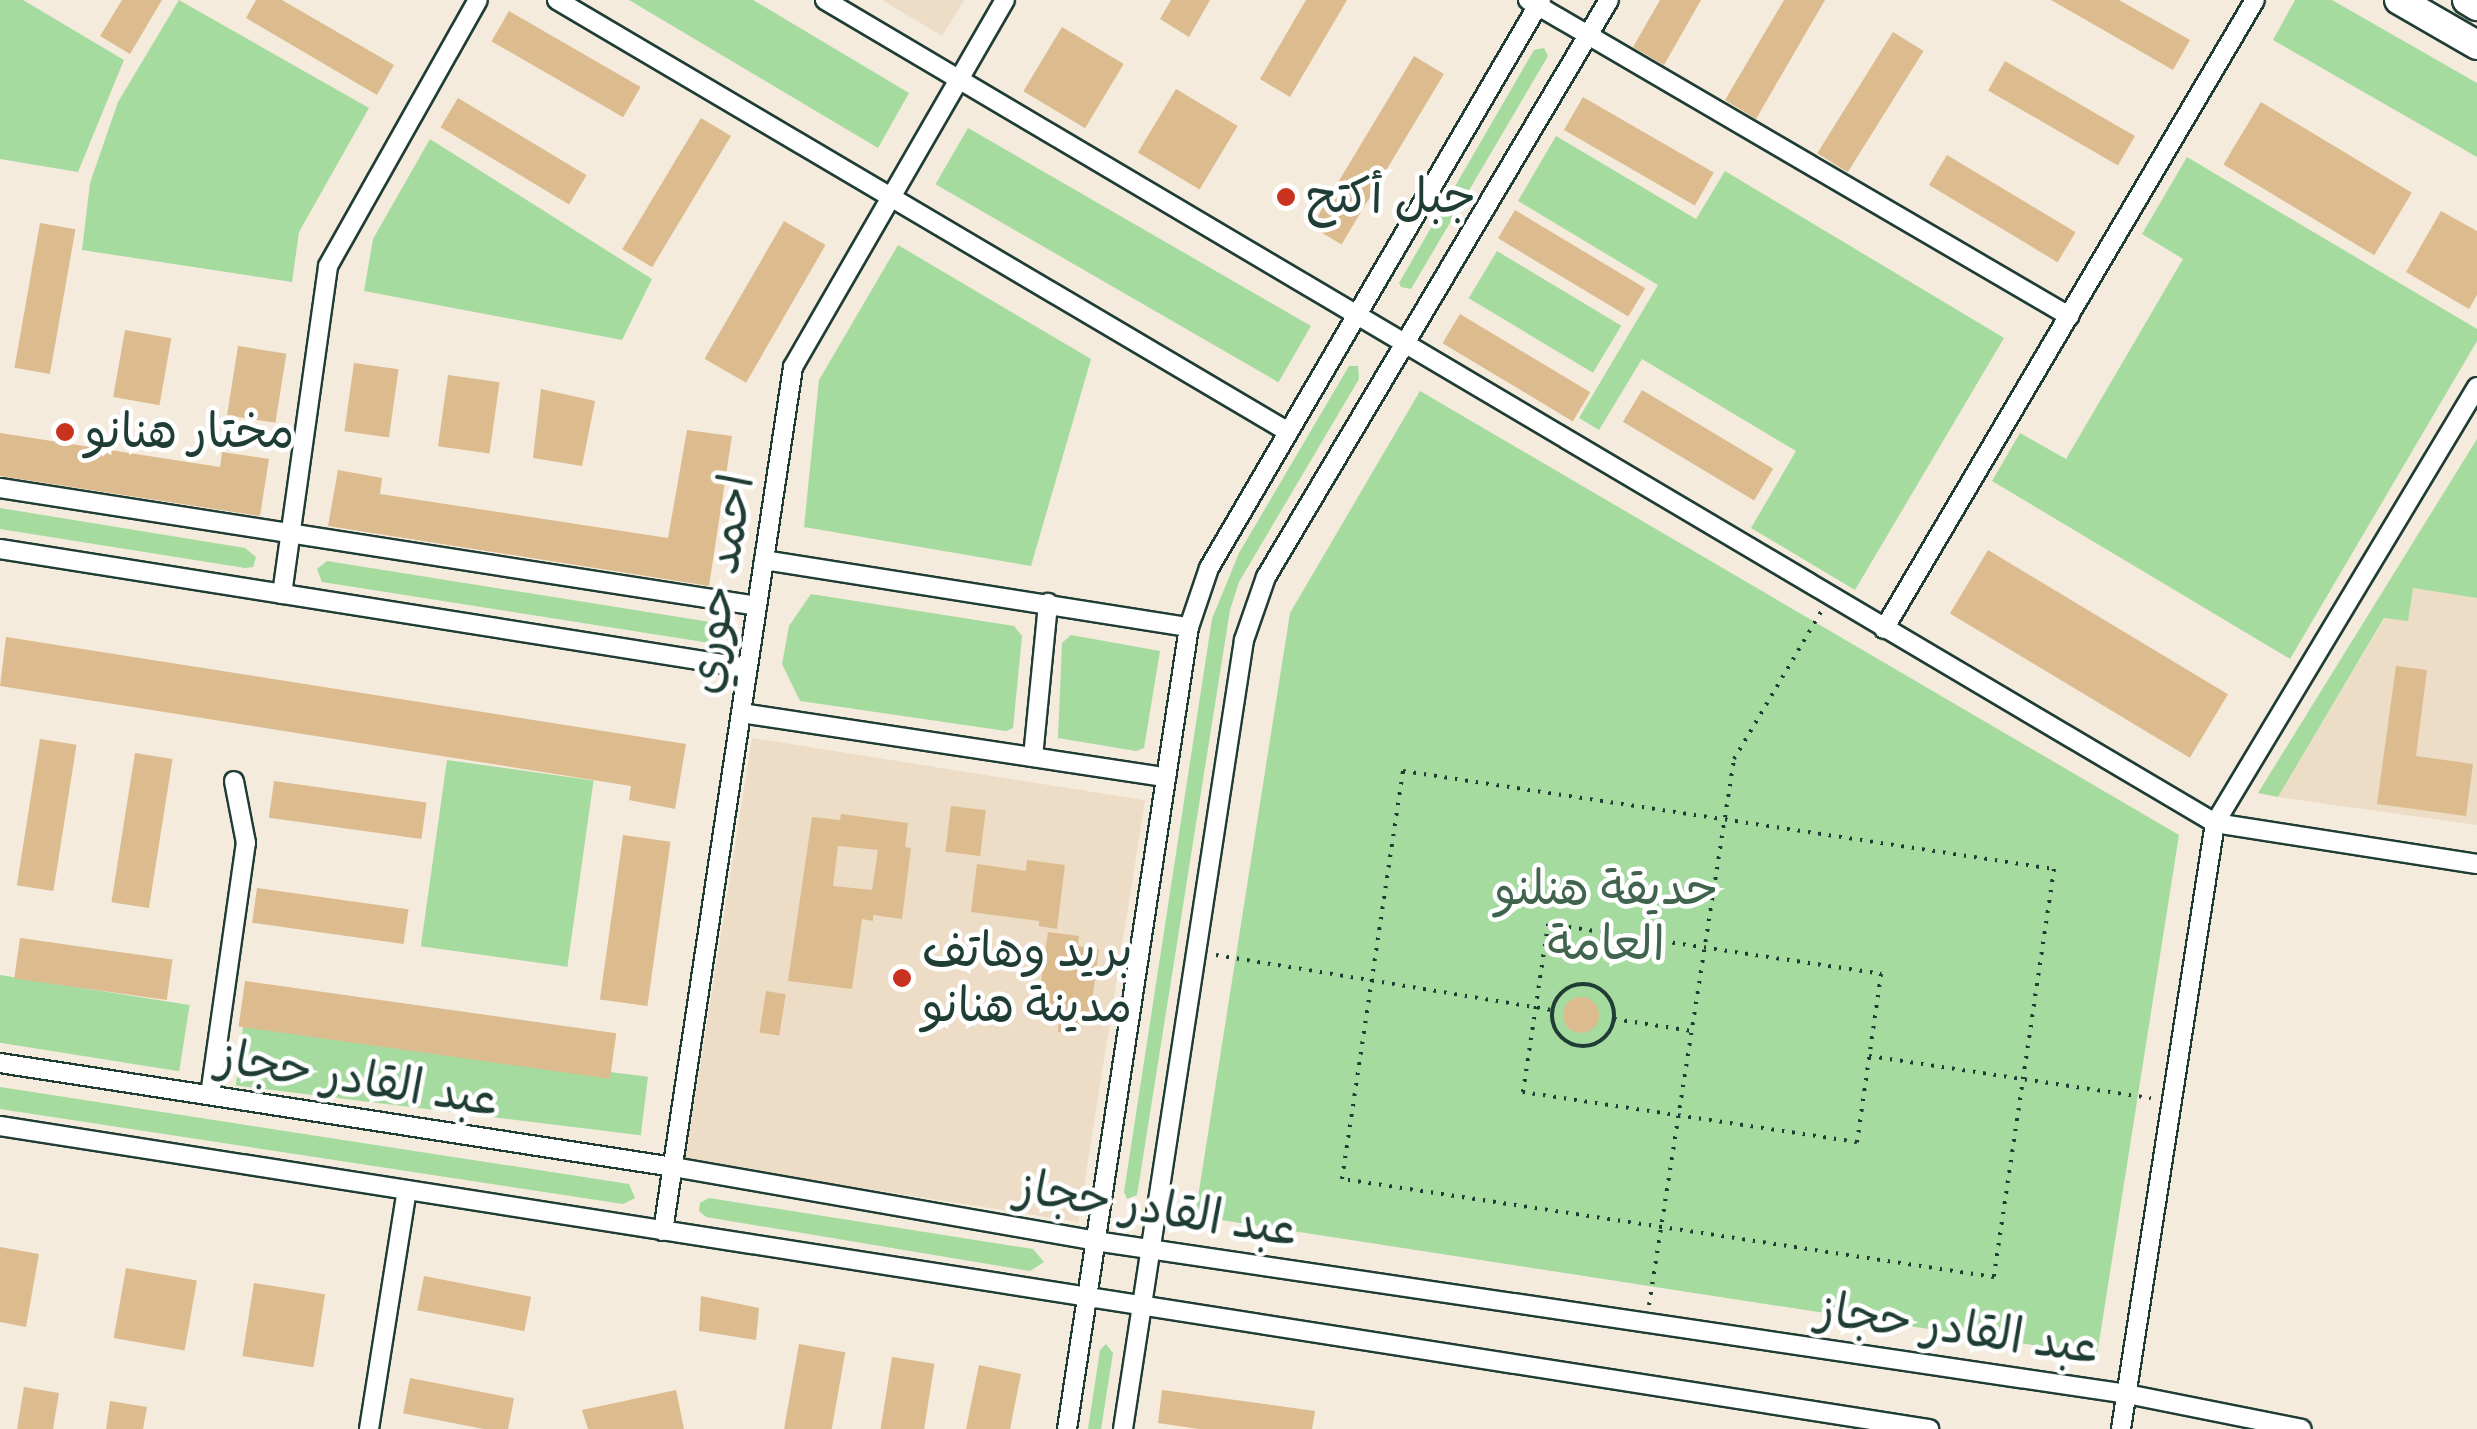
<!DOCTYPE html>
<meta charset="utf-8">
<style>
body{margin:0}
#map{position:relative;width:2477px;height:1429px;overflow:hidden;background:#f4ebdd;font-family:Caveat,"Playpen Sans Arabic",sans-serif}
div>[style]{position:absolute}
.built>*{inset:0;background:#edddc6;transform-origin:0 0}
.green>*{inset:0;background:#a5db9e;transform-origin:0 0}
.building>*{inset:0;background:#dcbc8f;transform-origin:0 0}
.round{border-radius:50%}
.path>*{height:4px;margin-top:-2px;transform-origin:0;background:repeating-linear-gradient(90deg,#1f3d34 0 2.5px,transparent 0 10.5px)}
.path>.ring{margin:-2px;padding:0;box-sizing:content-box;background:none;border:4px solid #1f3d34;border-radius:50%}
.roads{filter:drop-shadow(2px 0 #1f3d34) drop-shadow(-2px 0 #1f3d34) drop-shadow(0 2px #1f3d34) drop-shadow(0 -2px #1f3d34)}
.street>*{height:18px;margin:-9px;padding:0 9px;transform-origin:9px;border-radius:9px;background:#fff}
.primary>*{height:28px;margin:-14px;padding:0 14px;transform-origin:14px;border-radius:14px;background:#fff}
.dots>*{width:28px;height:28px;translate:-50% -50%;box-sizing:border-box;border:5px solid #fff;border-radius:50%}
span{translate:-50% -50%;white-space:nowrap;text-align:center;line-height:1.15;-webkit-text-stroke:9px #fff;paint-order:stroke}
.poi-label{font-size:48px;color:#1f3d34}
.left{translate:0 -50%;text-align:left}
.street-label{font-size:48px;color:#1f3d34}
.park-label{font-size:48px;color:#40644e}
</style>
<div id="map">
<div class="built">
<i style="clip-path:polygon(882px 0,964px 0,942px 36px)"></i>
<i style="clip-path:polygon(2413px 588px,2477px 598px,2477px 825px,2278px 797px,2385px 618px)"></i>
<i style="left:752px;top:738px;width:398px;height:427px;rotate:9deg"></i>
</div>
<div class="green">
<i style="clip-path:polygon(0 0,23px 0,124px 60px,78px 172px,0 159px)"></i>
<i style="clip-path:polygon(179px 0,369px 108px,299px 232px,292px 282px,82px 250px,90px 183px,118px 102px)"></i>
<i style="clip-path:polygon(629px 0,753px 0,909px 93px,878px 148px)"></i>
<i style="clip-path:polygon(2295px 0,2332px 0,2477px 83px,2477px 157px,2273px 40px)"></i>
<i style="clip-path:polygon(1544px 48px,1548px 56px,1411px 289px,1401px 287px,1399px 283px,1534px 50px)"></i>
<i style="left:968px;top:128px;width:396px;height:65px;rotate:30deg"></i>
<i style="clip-path:polygon(1556px 136px,1696px 219px,1725px 171px,2004px 338px,1855px 590px,1751px 528px,1796px 451px,1642px 359px,1599px 430px,1579px 418px,1658px 285px,1518px 201px)"></i>
<i style="clip-path:polygon(430px 139px,652px 279px,622px 340px,364px 291px,373px 239px)"></i>
<i style="clip-path:polygon(2187px 157px,2477px 329px,2477px 341px,2290px 659px,1992px 481px,2020px 433px,2066px 459px,2183px 259px,2142px 234px)"></i>
<i style="clip-path:polygon(898px 245px,1091px 359px,1031px 566px,804px 527px,819px 380px)"></i>
<i style="left:1497px;top:251px;width:145px;height:55px;rotate:31deg"></i>
<i style="clip-path:polygon(1349px 366px,1358px 366px,1359px 379px,1239px 582px,1230px 610px,1137px 1195px,1127px 1199px,1124px 1192px,1212px 619px,1239px 553px)"></i>
<i style="clip-path:polygon(1420px 391px,2179px 835px,2097px 1355px,1195px 1216px,1290px 613px)"></i>
<i style="clip-path:polygon(2477px 439px,2477px 598px,2413px 588px,2408px 621px,2384px 618px,2278px 797px,2258px 793px)"></i>
<i style="clip-path:polygon(0 508px,245px 548px,256px 557px,253px 567px,245px 568px,0 529px)"></i>
<i style="clip-path:polygon(327px 561px,710px 622px,719px 627px,720px 634px,710px 643px,322px 582px,317px 569px)"></i>
<i style="clip-path:polygon(811px 594px,1014px 626px,1022px 636px,1013px 728px,1006px 731px,800px 701px,782px 664px,789px 626px)"></i>
<i style="clip-path:polygon(1071px 635px,1160px 651px,1144px 748px,1136px 751px,1058px 738px,1062px 643px)"></i>
<i style="left:447px;top:760px;width:148px;height:188px;rotate:8deg"></i>
<i style="left:0;top:975px;width:192px;height:67px;rotate:9deg"></i>
<i style="left:243px;top:1027px;width:408px;height:59px;rotate:7deg"></i>
<i style="clip-path:polygon(0 1087px,629px 1184px,635px 1198px,623px 1204px,0 1109px)"></i>
<i style="clip-path:polygon(709px 1198px,1033px 1249px,1044px 1262px,1030px 1271px,706px 1217px,699px 1211px,700px 1203px)"></i>
<i style="clip-path:polygon(1106px 1344px,1113px 1353px,1101px 1429px,1088px 1429px,1100px 1350px)"></i>
</div>
<div class="building">
<i style="clip-path:polygon(122px 0,162px 0,130px 54px,100px 36px)"></i>
<i style="clip-path:polygon(256px 0,282px 0,394px 65px,377px 95px,246px 18px)"></i>
<i style="clip-path:polygon(1171px 0,1210px 0,1189px 37px,1160px 19px)"></i>
<i style="clip-path:polygon(1306px 0,1347px 0,1290px 97px,1260px 79px)"></i>
<i style="clip-path:polygon(1660px 0,1701px 0,1664px 65px,1633px 47px)"></i>
<i style="clip-path:polygon(1784px 0,1825px 0,1756px 119px,1725px 100px)"></i>
<i style="clip-path:polygon(2051px 0,2119px 0,2190px 40px,2173px 70px)"></i>
<i style="left:509px;top:11px;width:152px;height:35px;rotate:30deg"></i>
<i style="left:1062px;top:27px;width:72px;height:75px;rotate:31deg"></i>
<i style="left:1893px;top:32px;width:36px;height:143px;rotate:32deg"></i>
<i style="left:1414px;top:56px;width:35px;height:199px;rotate:31deg"></i>
<i style="left:2005px;top:61px;width:150px;height:34px;rotate:30deg"></i>
<i style="left:1176px;top:89px;width:72px;height:74px;rotate:31deg"></i>
<i style="left:1583px;top:97px;width:151px;height:38px;rotate:30deg"></i>
<i style="left:458px;top:98px;width:150px;height:34px;rotate:31deg"></i>
<i style="left:2261px;top:102px;width:176px;height:73px;rotate:31deg"></i>
<i style="left:701px;top:118px;width:35px;height:153px;rotate:31deg"></i>
<i style="left:1947px;top:155px;width:150px;height:35px;rotate:31deg"></i>
<i style="left:1515px;top:210px;width:152px;height:33px;rotate:31deg"></i>
<i style="clip-path:polygon(2441px 211px,2477px 231px,2477px 295px,2469px 309px,2406px 272px)"></i>
<i style="left:784px;top:221px;width:48px;height:159px;rotate:30deg"></i>
<i style="left:40px;top:223px;width:36px;height:147px;rotate:10deg"></i>
<i style="left:1460px;top:314px;width:152px;height:34px;rotate:31deg"></i>
<i style="left:125px;top:330px;width:47px;height:68px;rotate:10deg"></i>
<i style="left:238px;top:346px;width:49px;height:70px;rotate:9deg"></i>
<i style="left:354px;top:363px;width:45px;height:69px;rotate:8deg"></i>
<i style="left:448px;top:375px;width:52px;height:72px;rotate:8deg"></i>
<i style="clip-path:polygon(541px 389px,595px 401px,582px 466px,533px 458px)"></i>
<i style="left:1642px;top:390px;width:153px;height:37px;rotate:31deg"></i>
<i style="clip-path:polygon(687px 430px,732px 436px,709px 586px,328px 526px,338px 470px,382px 478px,380px 494px,668px 538px)"></i>
<i style="clip-path:polygon(0 433px,220px 467px,222px 452px,269px 459px,260px 516px,0 476px)"></i>
<i style="left:1988px;top:550px;width:280px;height:74px;rotate:31deg"></i>
<i style="clip-path:polygon(6px 637px,686px 744px,675px 809px,629px 800px,631px 786px,0 686px)"></i>
<i style="clip-path:polygon(2396px 666px,2427px 670px,2416px 756px,2473px 764px,2466px 816px,2377px 804px)"></i>
<i style="left:40px;top:739px;width:37px;height:148px;rotate:9deg"></i>
<i style="left:135px;top:753px;width:38px;height:151px;rotate:9deg"></i>
<i style="left:274px;top:781px;width:154px;height:37px;rotate:8deg"></i>
<i style="left:951px;top:806px;width:35px;height:46px;rotate:7deg"></i>
<i style="clip-path:polygon(evenodd,841px 814px,908px 823px,905px 847px,911px 848px,902px 919px,873px 915px,873px 921px,862px 919px,852px 989px,788px 981px,812px 817px,840px 820px,841px 814px,838px 846px,878px 850px,872px 890px,833px 886px,838px 846px)"></i>
<i style="left:623px;top:835px;width:48px;height:166px;rotate:8deg"></i>
<i style="clip-path:polygon(1027px 860px,1065px 865px,1057px 929px,1039px 926px,1039px 921px,971px 912px,977px 864px,1026px 871px)"></i>
<i style="left:257px;top:888px;width:153px;height:35px;rotate:8deg"></i>
<i style="clip-path:polygon(1048px 932px,1079px 936px,1078px 946px,1099px 949px,1090px 1016px,1081px 1015px,1078px 1035px,1058px 1032px,1060px 1012px,1037px 1009px)"></i>
<i style="left:20px;top:938px;width:154px;height:41px;rotate:8deg"></i>
<i style="left:245px;top:981px;width:375px;height:46px;rotate:8deg"></i>
<i style="left:766px;top:991px;width:20px;height:42px;rotate:9deg"></i>
<i class="round" style="left:1563px;top:997px;width:36px;height:36px"></i>
<i style="clip-path:polygon(0 1247px,39px 1254px,26px 1327px,0 1322px)"></i>
<i style="left:126px;top:1268px;width:72px;height:71px;rotate:10deg"></i>
<i style="left:424px;top:1276px;width:109px;height:35px;rotate:11deg"></i>
<i style="left:254px;top:1283px;width:72px;height:74px;rotate:9deg"></i>
<i style="clip-path:polygon(701px 1296px,759px 1308px,756px 1340px,699px 1331px)"></i>
<i style="left:799px;top:1344px;width:47px;height:86px;rotate:10deg"></i>
<i style="left:892px;top:1357px;width:43px;height:73px;rotate:9deg"></i>
<i style="clip-path:polygon(979px 1365px,1021px 1374px,1010px 1429px,966px 1429px)"></i>
<i style="left:410px;top:1378px;width:106px;height:36px;rotate:11deg"></i>
<i style="clip-path:polygon(24px 1387px,59px 1393px,53px 1429px,17px 1429px)"></i>
<i style="clip-path:polygon(676px 1390px,684px 1429px,588px 1429px,582px 1410px)"></i>
<i style="clip-path:polygon(1162px 1390px,1315px 1411px,1312px 1429px,1199px 1429px,1158px 1423px)"></i>
<i style="clip-path:polygon(110px 1401px,147px 1407px,143px 1429px,106px 1429px)"></i>
</div>
<div class="path">
<i style="left:1403px;top:771px;width:658px;rotate:8.56deg"></i>
<i style="left:2054px;top:869px;width:412px;rotate:98.4deg"></i>
<i style="left:1994px;top:1277px;width:659px;rotate:-171.45deg"></i>
<i style="left:1342px;top:1179px;width:413px;rotate:-81.5deg"></i>
<i style="left:1548px;top:924px;width:337px;rotate:8.5deg"></i>
<i style="left:1881px;top:974px;width:170px;rotate:98.1deg"></i>
<i style="left:1857px;top:1142px;width:338px;rotate:-171.5deg"></i>
<i style="left:1523px;top:1092px;width:170px;rotate:-81.5deg"></i>
<i style="left:1216px;top:955px;width:339px;rotate:9.3deg"></i>
<i class="ring" style="left:1552px;top:984px;width:58px;height:58px"></i>
<i style="left:1614px;top:1019px;width:79px;rotate:8.7deg"></i>
<i style="left:1869px;top:1056px;width:285px;rotate:8.5deg"></i>
<i style="left:1649px;top:1305px;width:553px;rotate:-81.15deg"></i>
<i style="left:1734px;top:759px;width:173px;rotate:-59.4deg"></i>
</div>
<div class="roads">
<div class="street">
<i style="left:557px;top:0;width:848px;rotate:30.56deg"></i>
<i style="left:825px;top:0;width:1615px;rotate:30.63deg"></i>
<i style="left:2215px;top:823px;width:613px;rotate:98.82deg"></i>
<i style="left:1528px;top:0;width:627px;rotate:30.29deg"></i>
<i style="left:2477px;top:387px;width:509px;rotate:121deg"></i>
<i style="left:2215px;top:823px;width:265px;rotate:8.9deg"></i>
<i style="left:0;top:488px;width:766px;rotate:8.86deg"></i>
<i style="left:0;top:549px;width:757px;rotate:9.04deg"></i>
<i style="left:764px;top:560px;width:430px;rotate:9deg"></i>
<i style="left:282px;top:594px;width:331px;rotate:-82deg"></i>
<i style="left:328px;top:266px;width:305px;rotate:-60.6deg"></i>
<i style="left:1884px;top:629px;width:730px;rotate:-59.47deg"></i>
<i style="left:741px;top:713px;width:430px;rotate:8.6deg"></i>
<i style="left:1033px;top:757px;width:155px;rotate:-84.4deg"></i>
<i style="left:0;top:1063px;width:681px;rotate:8.78deg"></i>
<i style="left:673px;top:1167px;width:428px;rotate:9.9deg"></i>
<i style="left:1095px;top:1241px;width:1043px;rotate:8.43deg"></i>
<i style="left:2127px;top:1394px;width:178px;rotate:11.3deg"></i>
<i style="left:210px;top:1095px;width:255px;rotate:-81.9deg"></i>
<i style="left:246px;top:843px;width:63px;rotate:-101deg"></i>
<i style="left:0;top:1126px;width:1953px;rotate:8.93deg"></i>
<i style="left:663px;top:1231px;width:874px;rotate:-81.44deg"></i>
<i style="left:793px;top:367px;width:424px;rotate:-60deg"></i>
<i style="left:369px;top:1429px;width:242px;rotate:-81deg"></i>
<i style="left:1067px;top:1429px;width:811px;rotate:-81.35deg"></i>
<i style="left:1189px;top:627px;width:62px;rotate:-71.3deg"></i>
<i style="left:1209px;top:568px;width:658px;rotate:-59.69deg"></i>
<i style="left:1123px;top:1429px;width:798px;rotate:-81.28deg"></i>
<i style="left:1244px;top:640px;width:67px;rotate:-70.8deg"></i>
<i style="left:1266px;top:577px;width:671px;rotate:-59.27deg"></i>
</div>
<div class="primary">
<i style="left:2399px;top:0;width:90px;rotate:30deg"></i>
<i style="left:2467px;top:0;width:12px;rotate:31deg"></i>
</div>
</div>
<div class="dots">
<i style="left:1286px;top:197px;background:#c8321e"></i>
<i style="left:65px;top:432px;background:#c8321e"></i>
<i style="left:902px;top:978px;background:#c8321e"></i>
</div>
<div class="poi-label">
<span class="left" style="left:1306px;top:197px">جبل أكتح</span>
<span class="left" style="left:85px;top:432px">مختار هنانو</span>
<span class="left" style="left:922px;top:978px">بريد وهاتف<br>مدينة هنانو</span>
</div>
<div class="street-label">
<span style="left:720px;top:584px;rotate:-81deg">احمد حوري</span>
<span style="left:358px;top:1078px;rotate:9deg">عبد القادر حجاز</span>
<span style="left:1157px;top:1208px;rotate:9deg">عبد القادر حجاز</span>
<span style="left:1958px;top:1328px;rotate:8deg">عبد القادر حجاز</span>
</div>
<div class="park-label">
<span style="left:1606px;top:916px">حديقة هنلنو<br>العامة</span>
</div>
</div>
